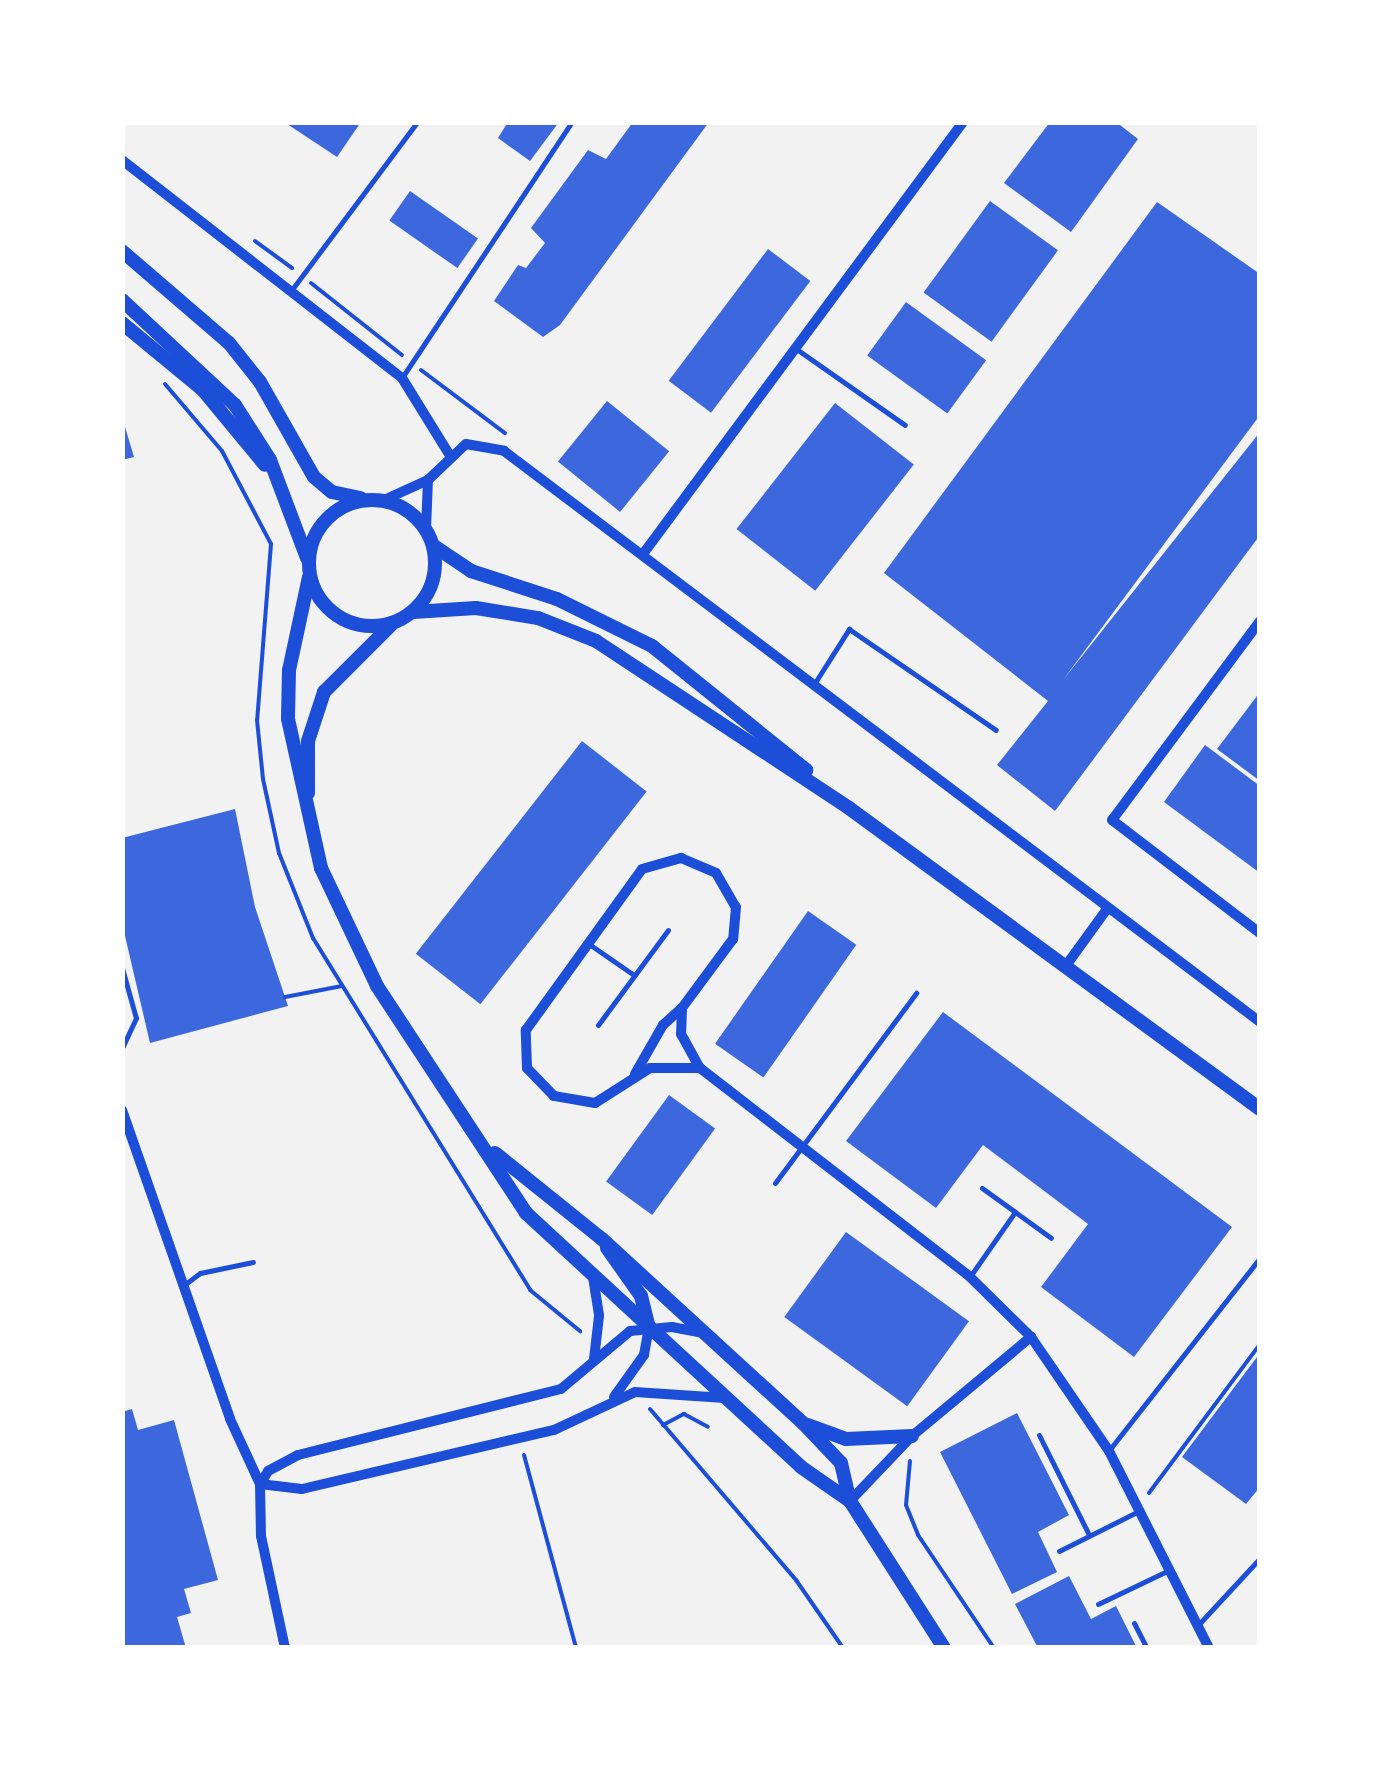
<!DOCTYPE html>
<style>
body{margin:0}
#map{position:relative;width:1382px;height:1770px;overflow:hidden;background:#f2f2f2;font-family:Mulish,sans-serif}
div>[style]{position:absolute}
.building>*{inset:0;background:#3d67dc;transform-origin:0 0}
.path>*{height:4px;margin:-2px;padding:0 2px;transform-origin:2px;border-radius:2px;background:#1d4ed8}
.service>*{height:5px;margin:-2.5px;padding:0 2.5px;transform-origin:2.5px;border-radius:2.5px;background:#1d4ed8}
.minor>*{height:10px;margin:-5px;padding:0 5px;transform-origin:5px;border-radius:5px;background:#1d4ed8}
.tertiary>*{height:14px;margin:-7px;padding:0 7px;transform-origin:7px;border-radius:7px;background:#1d4ed8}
.tertiary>.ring{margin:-7px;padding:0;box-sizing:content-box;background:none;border:14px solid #1d4ed8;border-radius:50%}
span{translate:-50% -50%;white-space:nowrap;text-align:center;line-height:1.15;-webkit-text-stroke:8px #fff;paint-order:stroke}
.frame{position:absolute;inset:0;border:125px solid #fff;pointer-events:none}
</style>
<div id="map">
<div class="building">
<i style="clip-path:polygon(284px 122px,361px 122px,337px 157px)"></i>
<i style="clip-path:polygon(508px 122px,559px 122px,530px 161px,498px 138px)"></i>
<i style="clip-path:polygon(633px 122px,709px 122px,560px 325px,543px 337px,494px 301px,518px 265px,526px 268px,545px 243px,531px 228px,588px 150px,606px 159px)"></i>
<i style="clip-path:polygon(1050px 122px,1116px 122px,1138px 139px,1071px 232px,1004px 183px)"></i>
<i style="left:410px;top:191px;width:83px;height:36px;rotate:35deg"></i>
<i style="left:990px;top:201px;width:84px;height:113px;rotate:36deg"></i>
<i style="clip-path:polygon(1157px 202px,1260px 274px,1260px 415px,1063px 680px,1260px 432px,1260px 535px,1055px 811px,997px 765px,1048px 701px,884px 573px)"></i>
<i style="left:768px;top:249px;width:53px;height:165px;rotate:37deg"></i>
<i style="left:906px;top:302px;width:99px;height:66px;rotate:36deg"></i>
<i style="left:607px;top:401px;width:80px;height:78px;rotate:39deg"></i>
<i style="left:835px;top:403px;width:100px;height:160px;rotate:38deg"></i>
<i style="clip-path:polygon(122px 417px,134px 457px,122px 460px)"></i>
<i style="clip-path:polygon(1260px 692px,1260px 781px,1217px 749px)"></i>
<i style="left:582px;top:741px;width:82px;height:270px;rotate:38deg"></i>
<i style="clip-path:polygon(1205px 745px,1260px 786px,1260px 873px,1164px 802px)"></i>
<i style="clip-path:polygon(235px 809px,255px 907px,288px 1006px,150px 1043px,122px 923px,122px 838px)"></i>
<i style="left:808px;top:911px;width:59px;height:162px;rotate:35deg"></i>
<i style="clip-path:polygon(943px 1012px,1232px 1227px,1134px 1357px,1041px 1287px,1088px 1224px,983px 1145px,936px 1208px,846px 1141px)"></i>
<i style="left:669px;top:1095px;width:57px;height:107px;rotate:36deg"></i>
<i style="left:846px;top:1232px;width:152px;height:105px;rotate:36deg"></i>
<i style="clip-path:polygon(1260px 1353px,1260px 1487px,1246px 1504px,1182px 1457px)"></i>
<i style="clip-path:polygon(132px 1409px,138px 1430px,174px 1420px,218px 1580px,184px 1589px,191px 1613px,177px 1617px,186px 1648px,122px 1648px,122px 1412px)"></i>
<i style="clip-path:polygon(1017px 1413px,1069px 1515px,1038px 1532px,1057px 1572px,1012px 1594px,940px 1452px)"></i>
<i style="clip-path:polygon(1069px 1576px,1091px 1619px,1116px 1606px,1137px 1648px,1038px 1648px,1015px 1604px)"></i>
</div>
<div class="path">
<i style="left:255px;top:241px;width:46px;rotate:36.1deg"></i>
<i style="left:311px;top:283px;width:116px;rotate:38.4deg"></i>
<i style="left:421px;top:370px;width:105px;rotate:36.9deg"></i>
<i style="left:165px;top:384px;width:88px;rotate:49.6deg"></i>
<i style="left:222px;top:451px;width:105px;rotate:62.2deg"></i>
<i style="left:271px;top:544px;width:177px;rotate:94.5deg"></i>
<i style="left:257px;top:720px;width:59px;rotate:84.2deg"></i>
<i style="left:263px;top:779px;width:76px;rotate:77.8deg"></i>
<i style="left:279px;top:853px;width:92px;rotate:68.2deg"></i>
<i style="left:313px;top:938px;width:414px;rotate:58.3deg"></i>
<i style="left:530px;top:1290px;width:65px;rotate:39.4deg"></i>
<i style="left:285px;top:997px;width:58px;rotate:-10.9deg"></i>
<i style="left:650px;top:1409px;width:225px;rotate:49.5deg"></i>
<i style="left:796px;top:1580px;width:83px;rotate:55.3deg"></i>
<i style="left:663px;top:1425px;width:24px;rotate:-28deg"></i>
<i style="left:684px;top:1414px;width:27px;rotate:28deg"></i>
<i style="left:524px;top:1455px;width:200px;rotate:74.9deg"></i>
<i style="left:910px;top:1461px;width:44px;rotate:95.2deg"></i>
<i style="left:906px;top:1505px;width:32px;rotate:68deg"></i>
<i style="left:918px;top:1535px;width:136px;rotate:56.1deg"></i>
<i style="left:1149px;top:1493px;width:186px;rotate:-53.3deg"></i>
</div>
<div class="service">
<i style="left:293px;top:288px;width:207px;rotate:-53.2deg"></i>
<i style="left:795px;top:348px;width:134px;rotate:35deg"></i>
<i style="left:403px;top:376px;width:305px;rotate:-56.4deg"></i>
<i style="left:816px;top:681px;width:62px;rotate:-57.6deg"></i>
<i style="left:849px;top:629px;width:178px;rotate:34.5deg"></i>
<i style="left:589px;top:944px;width:55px;rotate:34.6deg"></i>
<i style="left:122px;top:968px;width:52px;rotate:74.4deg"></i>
<i style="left:136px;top:1018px;width:33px;rotate:115deg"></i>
<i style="left:598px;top:1025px;width:118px;rotate:-53.6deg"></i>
<i style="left:775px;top:1183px;width:237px;rotate:-53.4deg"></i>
<i style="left:982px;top:1188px;width:85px;rotate:35.9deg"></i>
<i style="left:971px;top:1275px;width:77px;rotate:-55.1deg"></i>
<i style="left:184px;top:1285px;width:20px;rotate:-37deg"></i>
<i style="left:200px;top:1273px;width:54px;rotate:-11.7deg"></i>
<i style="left:1039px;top:1435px;width:112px;rotate:63.4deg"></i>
<i style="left:1110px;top:1449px;width:241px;rotate:-51.9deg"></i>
<i style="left:1059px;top:1551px;width:92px;rotate:-26.6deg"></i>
<i style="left:1098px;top:1604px;width:76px;rotate:-25.6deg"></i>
<i style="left:1134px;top:1623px;width:28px;rotate:63deg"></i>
<i style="left:1198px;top:1625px;width:91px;rotate:-47.2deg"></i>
</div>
<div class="minor">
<i style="left:122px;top:160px;width:355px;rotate:37.9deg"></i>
<i style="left:402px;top:378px;width:89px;rotate:58.3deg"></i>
<i style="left:384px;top:500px;width:48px;rotate:-24.4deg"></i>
<i style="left:428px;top:480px;width:52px;rotate:-43.5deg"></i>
<i style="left:466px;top:444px;width:39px;rotate:10deg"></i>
<i style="left:504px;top:451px;width:947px;rotate:37.06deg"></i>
<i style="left:426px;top:529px;width:49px;rotate:-87.7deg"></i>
<i style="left:643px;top:554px;width:538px;rotate:-53.47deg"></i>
<i style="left:1260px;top:621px;width:248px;rotate:126.6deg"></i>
<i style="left:1112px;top:820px;width:186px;rotate:37.4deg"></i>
<i style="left:681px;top:858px;width:38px;rotate:23deg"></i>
<i style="left:716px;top:873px;width:39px;rotate:60deg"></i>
<i style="left:736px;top:907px;width:32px;rotate:95deg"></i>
<i style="left:733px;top:939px;width:86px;rotate:126.5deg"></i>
<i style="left:682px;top:1008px;width:26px;rotate:92deg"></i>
<i style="left:681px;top:1034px;width:39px;rotate:61deg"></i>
<i style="left:700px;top:1068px;width:50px;rotate:180deg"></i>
<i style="left:650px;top:1068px;width:65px;rotate:147.5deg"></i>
<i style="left:595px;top:1103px;width:42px;rotate:-170.3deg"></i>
<i style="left:554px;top:1096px;width:39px;rotate:-134deg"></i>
<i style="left:527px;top:1068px;width:38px;rotate:-92deg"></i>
<i style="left:526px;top:1030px;width:198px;rotate:-54.2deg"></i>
<i style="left:642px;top:869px;width:41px;rotate:-15.8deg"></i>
<i style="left:1065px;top:967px;width:72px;rotate:-54.1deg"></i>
<i style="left:700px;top:1068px;width:341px;rotate:37.7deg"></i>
<i style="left:970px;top:1277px;width:86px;rotate:44.5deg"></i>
<i style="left:1031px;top:1337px;width:138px;rotate:55.6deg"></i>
<i style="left:1109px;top:1451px;width:221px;rotate:63.1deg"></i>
<i style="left:635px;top:1074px;width:56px;rotate:-60.3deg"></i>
<i style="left:663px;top:1025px;width:25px;rotate:-42deg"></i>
<i style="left:122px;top:1110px;width:327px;rotate:70.7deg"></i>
<i style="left:230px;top:1419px;width:72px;rotate:65.2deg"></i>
<i style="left:260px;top:1484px;width:52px;rotate:88.9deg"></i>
<i style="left:261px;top:1536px;width:115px;rotate:77.9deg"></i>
<i style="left:593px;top:1277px;width:39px;rotate:81deg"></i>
<i style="left:599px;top:1316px;width:43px;rotate:96.6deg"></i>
<i style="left:614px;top:1397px;width:52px;rotate:-54.5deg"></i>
<i style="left:644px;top:1355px;width:28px;rotate:-80deg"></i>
<i style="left:260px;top:1484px;width:15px;rotate:-58deg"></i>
<i style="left:268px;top:1471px;width:34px;rotate:-28deg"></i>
<i style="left:298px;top:1455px;width:271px;rotate:-14.1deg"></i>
<i style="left:561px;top:1389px;width:90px;rotate:-40deg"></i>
<i style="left:630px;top:1331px;width:42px;rotate:-5.4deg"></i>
<i style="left:672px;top:1327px;width:31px;rotate:11deg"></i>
<i style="left:260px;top:1484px;width:42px;rotate:6.8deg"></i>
<i style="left:302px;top:1489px;width:259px;rotate:-13.2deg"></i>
<i style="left:554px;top:1430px;width:89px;rotate:-25.1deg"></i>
<i style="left:635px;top:1392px;width:90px;rotate:3.8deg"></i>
<i style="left:850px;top:1501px;width:90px;rotate:-46.4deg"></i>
<i style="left:912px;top:1436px;width:155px;rotate:-39.8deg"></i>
</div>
<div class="tertiary">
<i style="left:122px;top:251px;width:141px;rotate:40.7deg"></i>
<i style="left:229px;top:343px;width:50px;rotate:51.5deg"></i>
<i style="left:260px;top:382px;width:109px;rotate:60.4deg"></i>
<i style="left:314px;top:477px;width:23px;rotate:40deg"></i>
<i style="left:332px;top:492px;width:29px;rotate:12deg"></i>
<i style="left:122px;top:300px;width:154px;rotate:42.9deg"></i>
<i style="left:235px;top:405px;width:65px;rotate:57.5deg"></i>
<i style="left:270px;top:460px;width:105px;rotate:69.3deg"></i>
<i style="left:122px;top:323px;width:105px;rotate:39.6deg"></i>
<i style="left:203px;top:390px;width:97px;rotate:50.4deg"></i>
<i class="ring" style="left:309px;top:500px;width:112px;height:112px"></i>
<i style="left:434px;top:546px;width:45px;rotate:34deg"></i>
<i style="left:471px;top:571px;width:90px;rotate:18deg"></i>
<i style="left:557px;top:599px;width:106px;rotate:26.3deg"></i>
<i style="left:652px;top:646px;width:198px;rotate:38.8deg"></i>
<i style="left:309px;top:577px;width:95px;rotate:102.1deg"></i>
<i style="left:289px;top:670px;width:49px;rotate:91.2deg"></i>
<i style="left:288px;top:719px;width:153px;rotate:77.5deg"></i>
<i style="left:321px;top:868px;width:131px;rotate:64.6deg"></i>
<i style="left:377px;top:986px;width:272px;rotate:56.7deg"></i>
<i style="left:526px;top:1213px;width:374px;rotate:42.7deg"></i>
<i style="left:801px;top:1467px;width:60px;rotate:34.8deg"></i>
<i style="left:850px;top:1501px;width:174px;rotate:57.4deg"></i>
<i style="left:413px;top:612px;width:63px;rotate:-3.6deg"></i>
<i style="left:476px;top:608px;width:63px;rotate:9.2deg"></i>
<i style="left:538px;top:618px;width:62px;rotate:21.6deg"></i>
<i style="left:596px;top:641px;width:303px;rotate:33.4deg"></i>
<i style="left:849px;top:808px;width:509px;rotate:36.22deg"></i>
<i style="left:308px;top:793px;width:52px;rotate:-90deg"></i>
<i style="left:308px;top:741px;width:52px;rotate:-71.9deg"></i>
<i style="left:324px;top:692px;width:95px;rotate:-45deg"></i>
<i style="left:495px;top:1153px;width:137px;rotate:38.8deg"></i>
<i style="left:602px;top:1239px;width:273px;rotate:42.5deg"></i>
<i style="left:803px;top:1423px;width:55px;rotate:46.5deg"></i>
<i style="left:841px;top:1463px;width:39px;rotate:77deg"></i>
<i style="left:607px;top:1248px;width:59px;rotate:54.7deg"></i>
<i style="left:641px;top:1296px;width:32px;rotate:76deg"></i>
<i style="left:808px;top:1425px;width:40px;rotate:20.2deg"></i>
<i style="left:846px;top:1439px;width:66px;rotate:-2.6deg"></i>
</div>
<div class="frame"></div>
</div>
